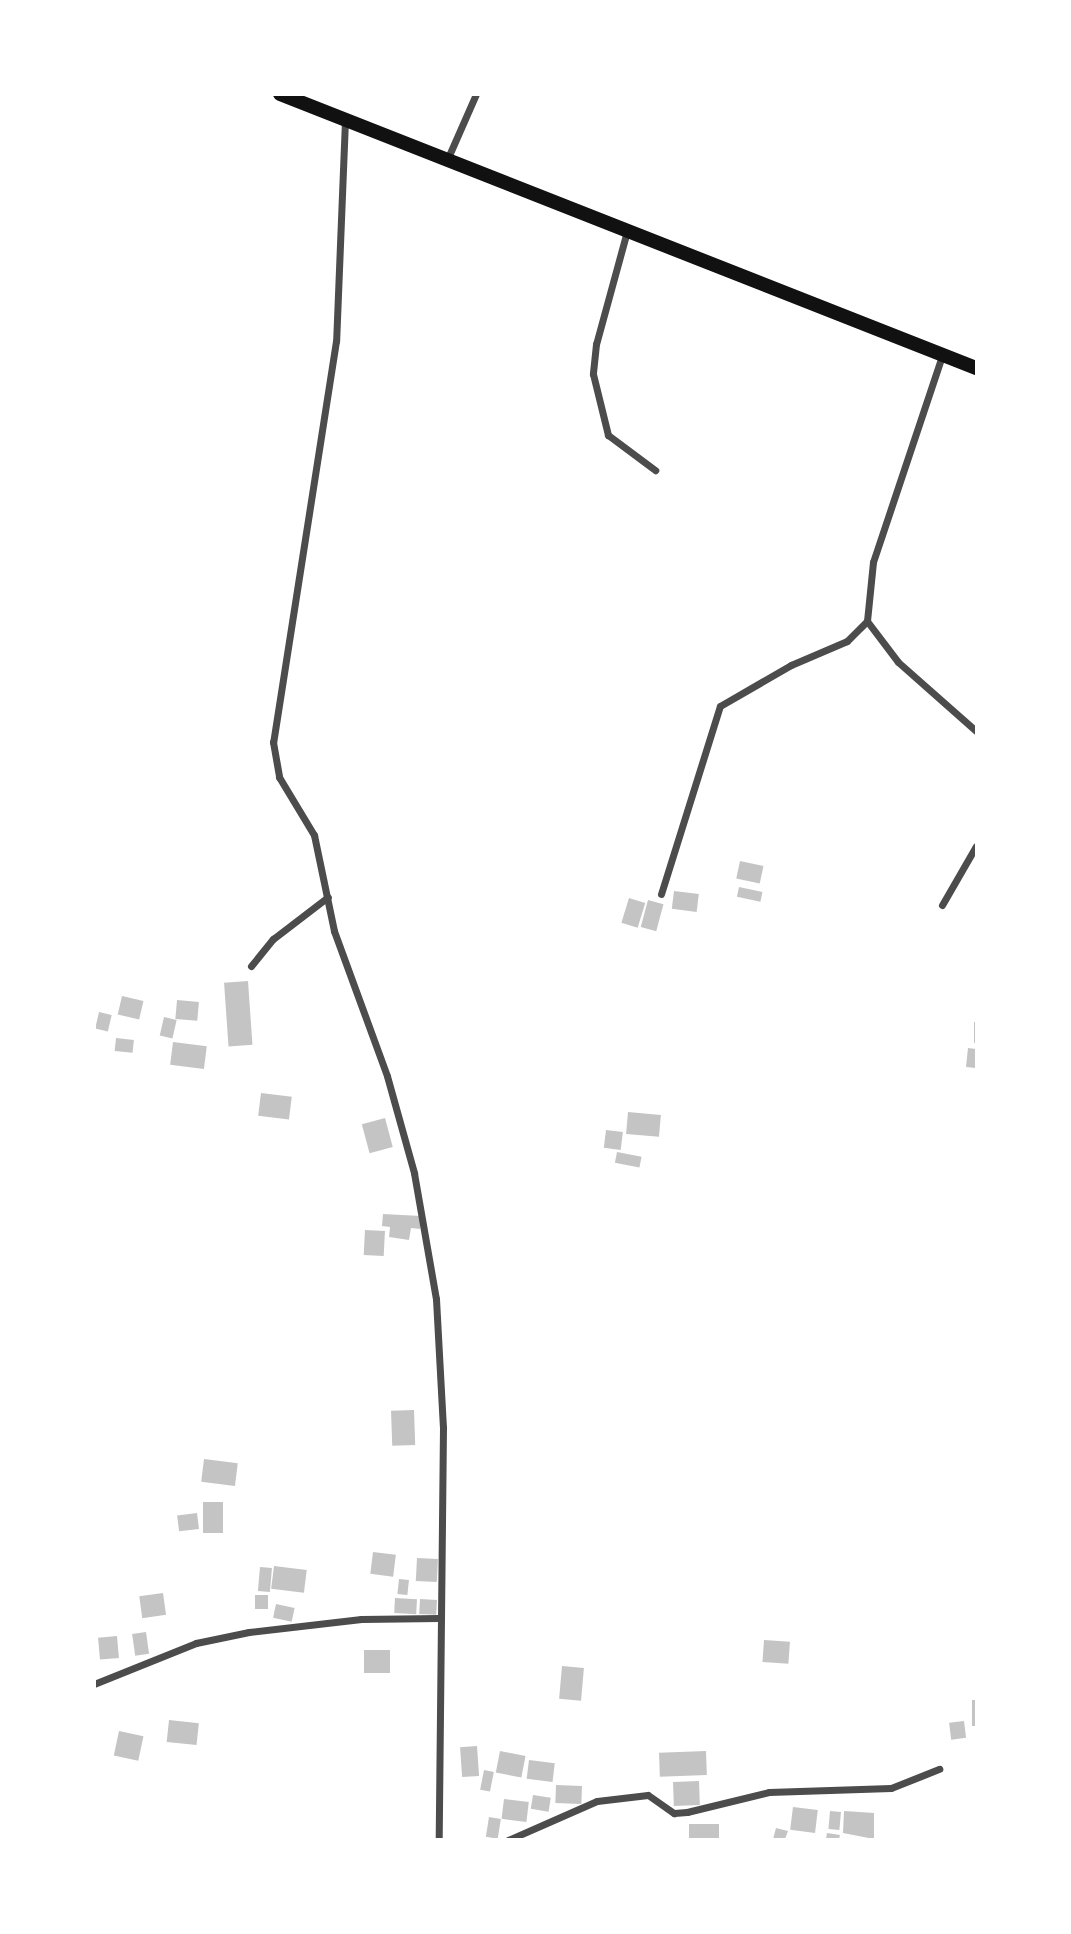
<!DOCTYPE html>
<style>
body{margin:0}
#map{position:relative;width:1071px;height:1934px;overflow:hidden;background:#fff;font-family:Montserrat,sans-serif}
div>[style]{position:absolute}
.building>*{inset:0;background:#c4c4c4;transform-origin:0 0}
.minor>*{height:7px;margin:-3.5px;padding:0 3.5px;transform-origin:3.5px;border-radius:3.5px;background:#4c4c4c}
.trunk>*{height:14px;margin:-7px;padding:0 7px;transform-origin:7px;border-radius:7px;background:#111}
span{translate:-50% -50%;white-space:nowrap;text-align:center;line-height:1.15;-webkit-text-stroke:5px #fff;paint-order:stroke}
.frame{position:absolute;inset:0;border:96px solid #fff;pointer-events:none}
</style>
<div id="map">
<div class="building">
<i style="left:740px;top:861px;width:24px;height:18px;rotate:12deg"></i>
<i style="left:739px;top:887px;width:24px;height:10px;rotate:12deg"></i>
<i style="left:674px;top:891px;width:25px;height:18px;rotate:7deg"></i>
<i style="left:629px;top:898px;width:17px;height:26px;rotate:17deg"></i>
<i style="left:648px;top:900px;width:16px;height:28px;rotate:15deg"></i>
<i style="left:248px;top:981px;width:64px;height:24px;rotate:86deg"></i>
<i style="left:122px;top:996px;width:22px;height:19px;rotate:13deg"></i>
<i style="left:177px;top:1000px;width:22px;height:19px;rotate:5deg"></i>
<i style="left:99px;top:1012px;width:13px;height:17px;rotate:13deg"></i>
<i style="left:164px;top:1017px;width:13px;height:19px;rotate:13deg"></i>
<i style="left:974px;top:1022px;width:2px;height:21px"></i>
<i style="left:116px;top:1038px;width:18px;height:13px;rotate:6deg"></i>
<i style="left:173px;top:1042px;width:34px;height:23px;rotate:7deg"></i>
<i style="clip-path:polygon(968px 1048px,976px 1049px,976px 1068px,966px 1067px)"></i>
<i style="left:261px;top:1093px;width:31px;height:23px;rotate:7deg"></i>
<i style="left:628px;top:1112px;width:33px;height:22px;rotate:5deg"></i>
<i style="left:385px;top:1118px;width:30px;height:24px;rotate:75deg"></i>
<i style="left:606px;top:1130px;width:17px;height:18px;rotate:7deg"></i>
<i style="left:617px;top:1152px;width:25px;height:11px;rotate:11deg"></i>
<i style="clip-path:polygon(383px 1214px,421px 1216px,420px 1229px,411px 1228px,409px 1240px,389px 1237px,390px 1227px,382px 1226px)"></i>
<i style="left:365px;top:1230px;width:20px;height:25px;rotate:3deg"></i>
<i style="left:414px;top:1410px;width:35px;height:23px;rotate:88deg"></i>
<i style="left:204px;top:1459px;width:34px;height:23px;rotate:7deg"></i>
<i style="left:223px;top:1502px;width:31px;height:20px;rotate:90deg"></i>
<i style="left:197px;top:1513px;width:16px;height:20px;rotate:83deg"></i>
<i style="left:373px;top:1552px;width:23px;height:22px;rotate:7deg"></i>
<i style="left:417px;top:1558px;width:21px;height:23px;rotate:3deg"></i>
<i style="left:274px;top:1566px;width:33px;height:23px;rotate:7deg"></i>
<i style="left:260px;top:1567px;width:12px;height:24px;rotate:5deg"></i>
<i style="left:399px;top:1579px;width:10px;height:15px;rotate:6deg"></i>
<i style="left:163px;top:1593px;width:22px;height:24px;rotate:82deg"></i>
<i style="left:255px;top:1595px;width:13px;height:14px"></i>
<i style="left:395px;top:1598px;width:22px;height:15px;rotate:3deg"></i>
<i style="left:420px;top:1599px;width:17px;height:15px;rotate:3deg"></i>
<i style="left:276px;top:1604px;width:19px;height:14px;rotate:12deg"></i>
<i style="left:146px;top:1632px;width:22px;height:14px;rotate:82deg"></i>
<i style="left:117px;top:1636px;width:22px;height:19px;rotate:85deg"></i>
<i style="left:764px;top:1640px;width:26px;height:22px;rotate:4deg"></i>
<i style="left:364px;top:1650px;width:26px;height:23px"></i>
<i style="left:562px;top:1666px;width:22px;height:33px;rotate:5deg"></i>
<i style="left:972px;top:1700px;width:4px;height:26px"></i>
<i style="left:169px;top:1720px;width:30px;height:22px;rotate:6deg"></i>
<i style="left:964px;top:1721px;width:17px;height:15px;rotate:83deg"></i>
<i style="left:119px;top:1731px;width:25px;height:25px;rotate:12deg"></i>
<i style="left:477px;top:1746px;width:30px;height:17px;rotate:86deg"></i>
<i style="left:500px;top:1751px;width:26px;height:22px;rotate:11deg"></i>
<i style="left:706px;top:1751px;width:24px;height:47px;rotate:88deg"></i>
<i style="left:529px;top:1760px;width:26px;height:19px;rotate:7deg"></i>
<i style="left:484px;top:1770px;width:10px;height:20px;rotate:11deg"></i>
<i style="left:699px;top:1781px;width:24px;height:26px;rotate:88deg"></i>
<i style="left:556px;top:1785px;width:26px;height:18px;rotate:2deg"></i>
<i style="left:533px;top:1795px;width:18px;height:14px;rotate:9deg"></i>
<i style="left:504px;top:1799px;width:25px;height:20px;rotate:7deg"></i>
<i style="left:793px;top:1807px;width:25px;height:23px;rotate:7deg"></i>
<i style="left:830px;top:1811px;width:11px;height:18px;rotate:5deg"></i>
<i style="clip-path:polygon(844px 1811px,874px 1813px,874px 1839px,843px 1833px)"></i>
<i style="left:489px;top:1817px;width:12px;height:20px;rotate:9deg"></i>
<i style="left:719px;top:1824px;width:15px;height:30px;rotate:90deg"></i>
<i style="clip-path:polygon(776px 1828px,788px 1831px,785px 1839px,773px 1839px)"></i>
<i style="clip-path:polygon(827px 1833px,840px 1835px,839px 1839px,826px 1839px)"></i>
</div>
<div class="minor">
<i style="left:345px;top:120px;width:221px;rotate:92.3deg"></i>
<i style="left:336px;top:341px;width:406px;rotate:98.9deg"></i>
<i style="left:273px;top:742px;width:36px;rotate:80deg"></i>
<i style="left:279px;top:777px;width:68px;rotate:58.9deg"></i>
<i style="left:314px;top:835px;width:98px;rotate:78.2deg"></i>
<i style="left:334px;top:931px;width:154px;rotate:69.9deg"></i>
<i style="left:387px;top:1076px;width:101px;rotate:74.4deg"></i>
<i style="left:414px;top:1173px;width:128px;rotate:80.1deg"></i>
<i style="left:436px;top:1299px;width:128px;rotate:86.9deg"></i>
<i style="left:443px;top:1427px;width:413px;rotate:90.6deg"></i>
<i style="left:447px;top:160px;width:72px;rotate:-66.3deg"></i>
<i style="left:627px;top:231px;width:117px;rotate:105.3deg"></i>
<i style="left:596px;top:344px;width:30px;rotate:96deg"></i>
<i style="left:593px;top:374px;width:63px;rotate:76.2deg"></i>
<i style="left:608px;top:435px;width:59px;rotate:36.7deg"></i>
<i style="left:867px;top:621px;width:51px;rotate:52.9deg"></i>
<i style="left:898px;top:662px;width:104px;rotate:41.5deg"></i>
<i style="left:661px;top:894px;width:197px;rotate:-72.6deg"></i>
<i style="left:720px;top:706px;width:82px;rotate:-30deg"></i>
<i style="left:791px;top:665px;width:61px;rotate:-23.2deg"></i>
<i style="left:847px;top:641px;width:28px;rotate:-45deg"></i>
<i style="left:867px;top:621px;width:59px;rotate:-84.2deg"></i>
<i style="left:873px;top:562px;width:217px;rotate:-71.5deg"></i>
<i style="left:942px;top:905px;width:68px;rotate:-60deg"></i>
<i style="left:251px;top:966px;width:35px;rotate:-51deg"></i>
<i style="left:273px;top:939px;width:69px;rotate:-37.4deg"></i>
<i style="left:94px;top:1684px;width:110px;rotate:-21.9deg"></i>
<i style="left:196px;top:1643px;width:54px;rotate:-11.7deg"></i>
<i style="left:249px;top:1632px;width:113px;rotate:-6.6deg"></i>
<i style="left:361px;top:1619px;width:78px;rotate:-0.7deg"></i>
<i style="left:508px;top:1840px;width:97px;rotate:-23.7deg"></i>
<i style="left:597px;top:1801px;width:51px;rotate:-6.7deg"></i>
<i style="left:648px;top:1795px;width:32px;rotate:35deg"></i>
<i style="left:674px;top:1813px;width:13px;rotate:-4deg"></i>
<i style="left:687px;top:1812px;width:84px;rotate:-13.7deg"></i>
<i style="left:769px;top:1792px;width:122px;rotate:-1.9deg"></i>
<i style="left:891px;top:1788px;width:52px;rotate:-21.6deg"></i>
</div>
<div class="trunk">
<i style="left:280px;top:94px;width:748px;rotate:21.49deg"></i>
</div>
<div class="frame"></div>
</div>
